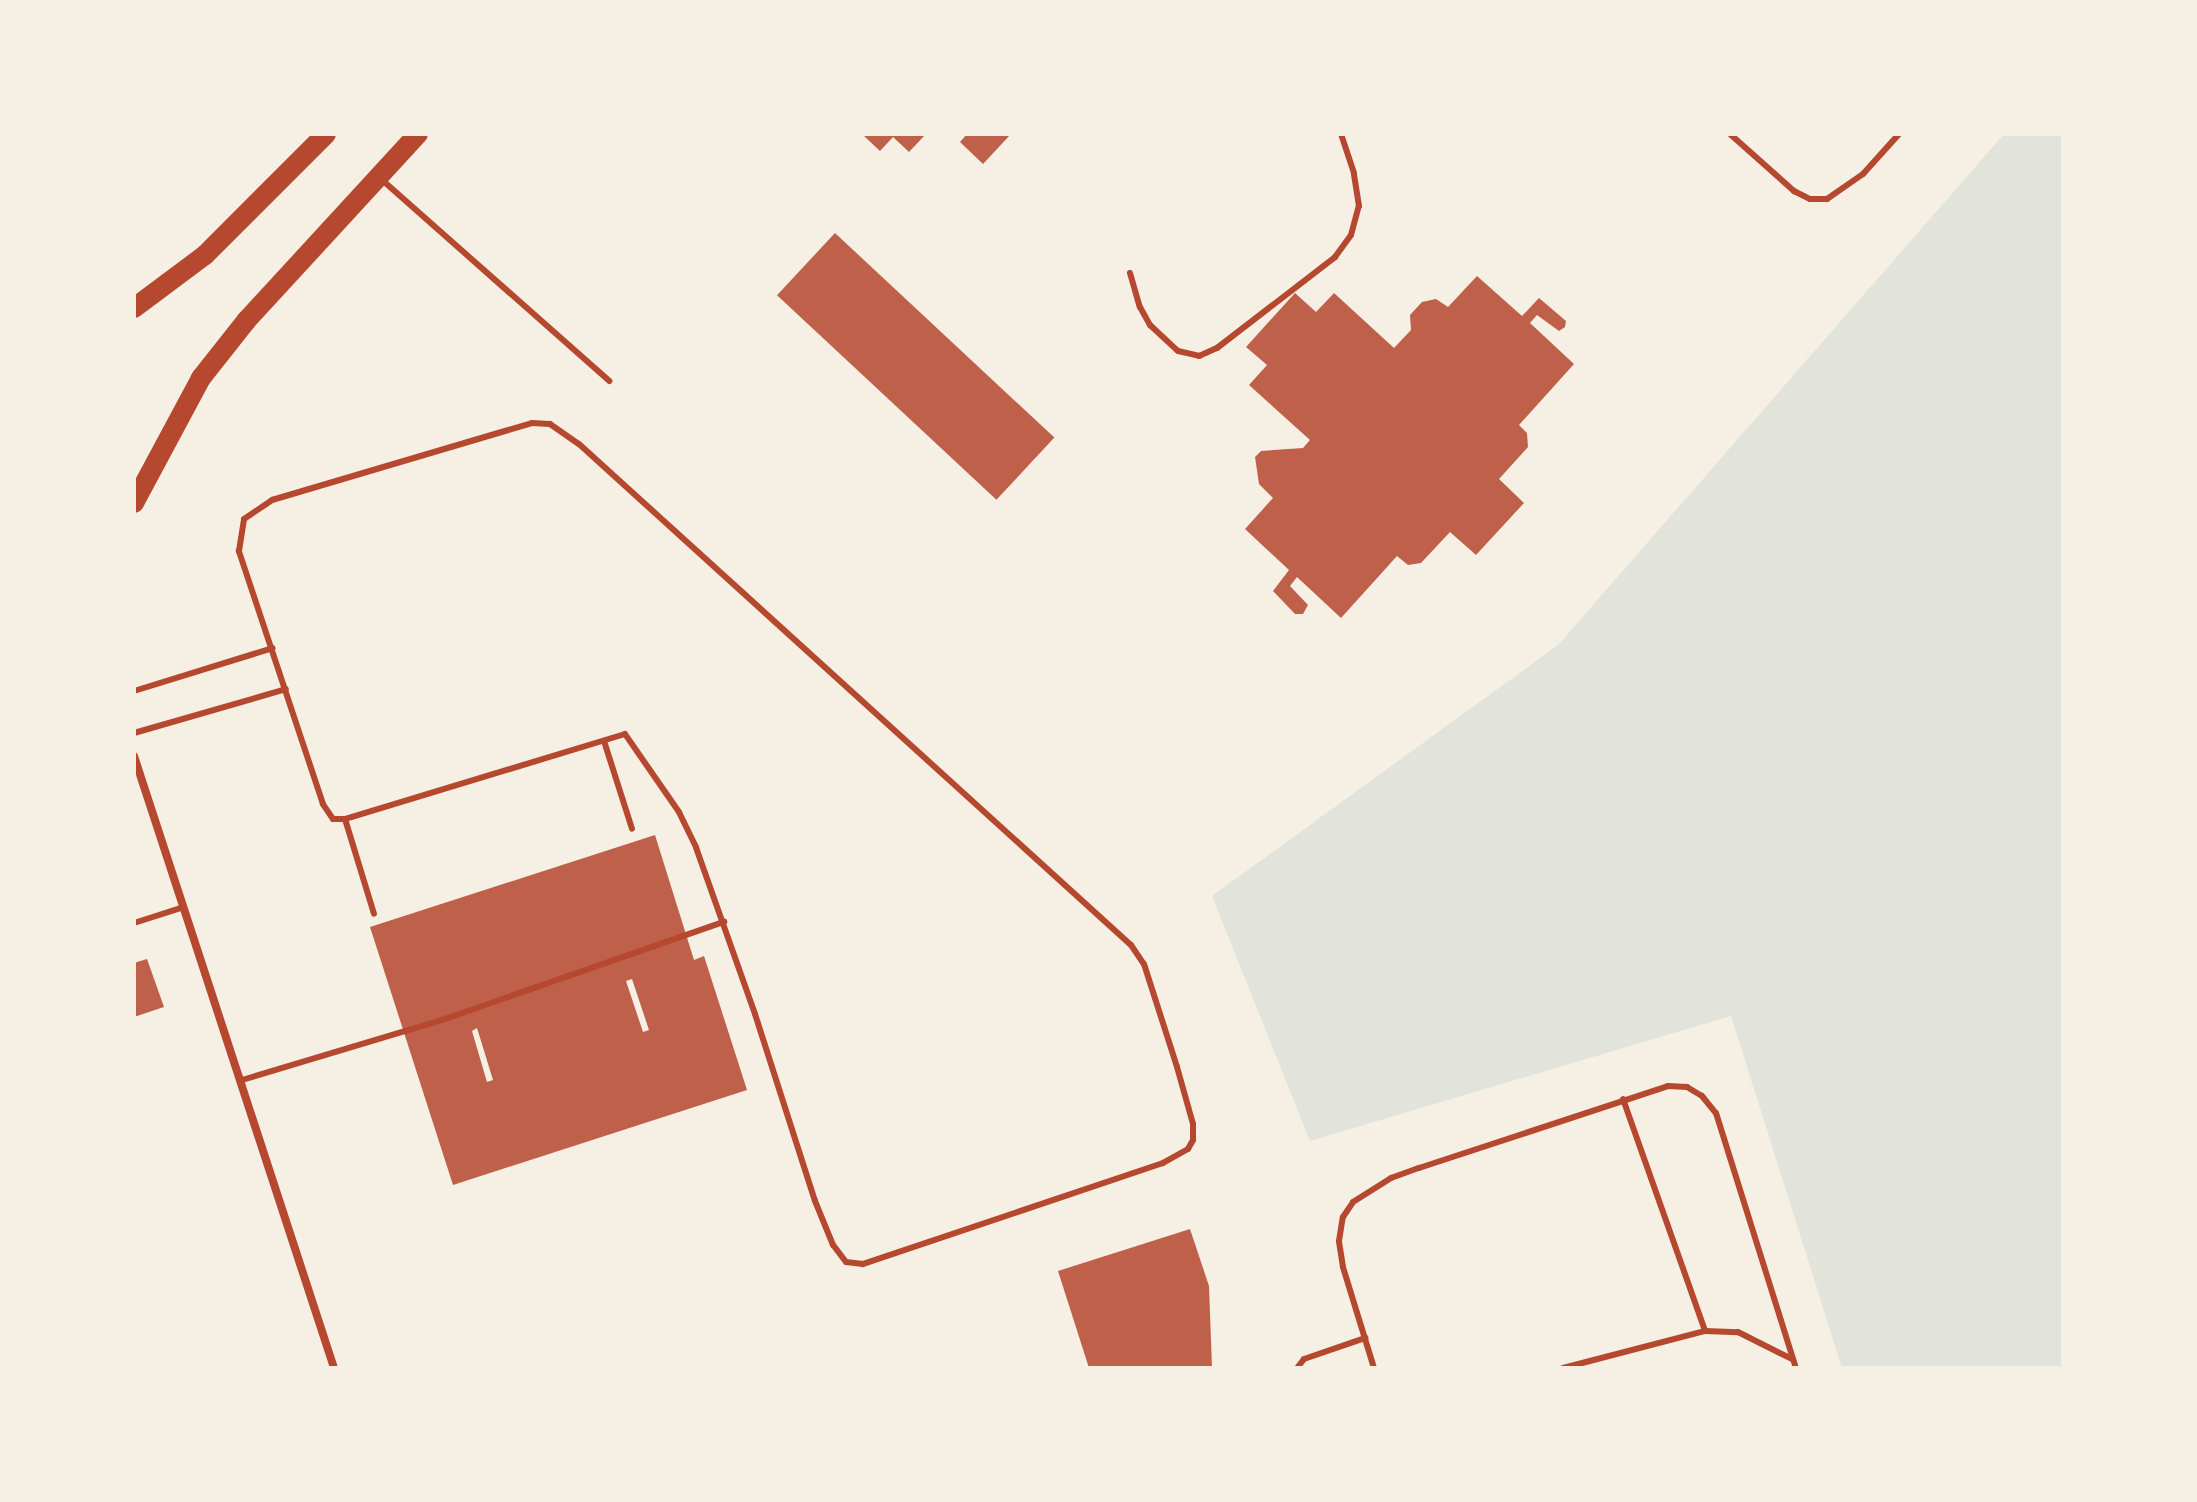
<!DOCTYPE html>
<style>
body{margin:0}
#map{position:relative;width:2197px;height:1502px;overflow:hidden;background:#f6efe4;font-family:Karla,sans-serif}
div>[style]{position:absolute}
.green>*{inset:0;background:#e2e4dc}
.building>*{inset:0;background:#bf614a;transform-origin:0 0}
.service>*{height:6px;margin:-3px;padding:0 3px;transform-origin:3px;border-radius:3px;background:#b5482f}
.minor>*{height:8px;margin:-4px;padding:0 4px;transform-origin:4px;border-radius:4px;background:#b5482f}
.primary>*{height:20px;margin:-10px;padding:0 10px;transform-origin:10px;border-radius:10px;background:#b5482f}
span{translate:-50% -50%;white-space:nowrap;text-align:center;line-height:1.15;-webkit-text-stroke:7px #f6efe4;paint-order:stroke}
.frame{position:absolute;inset:0;border:136px solid #f6efe4;pointer-events:none}
</style>
<div id="map">
<div class="green">
<i style="clip-path:polygon(2004px 134px,2063px 134px,2063px 1368px,1842px 1368px,1731px 1016px,1310px 1141px,1212px 896px,1558px 645px)"></i>
</div>
<div class="building">
<i style="clip-path:polygon(866px 134px,926px 134px,909px 152px,893px 137px,880px 151px,864px 136px)"></i>
<i style="clip-path:polygon(967px 134px,1011px 134px,983px 164px,960px 142px)"></i>
<i style="left:835px;top:233px;width:300px;height:85px;rotate:43deg"></i>
<i style="clip-path:polygon(1477px 276px,1522px 316px,1539px 298px,1566px 321px,1565px 327px,1559px 331px,1537px 315px,1530px 323px,1574px 364px,1519px 425px,1527px 433px,1528px 447px,1499px 479px,1524px 503px,1476px 555px,1450px 532px,1421px 563px,1408px 565px,1397px 556px,1341px 618px,1297px 577px,1290px 586px,1308px 605px,1303px 614px,1295px 614px,1273px 591px,1289px 570px,1245px 529px,1273px 498px,1259px 484px,1255px 457px,1261px 451px,1303px 448px,1310px 440px,1249px 385px,1267px 365px,1246px 347px,1295px 293px,1316px 312px,1334px 293px,1394px 348px,1411px 330px,1410px 315px,1422px 302px,1436px 299px,1448px 307px)"></i>
<i style="clip-path:polygon(evenodd,655px 835px,694px 960px,704px 956px,747px 1090px,453px 1185px,370px 927px,655px 835px,632px 979px,649px 1030px,643px 1032px,626px 981px,632px 979px,655px 835px,477px 1028px,493px 1080px,487px 1082px,472px 1031px,477px 1028px)"></i>
<i style="clip-path:polygon(147px 959px,164px 1007px,134px 1017px,134px 963px)"></i>
<i style="clip-path:polygon(1190px 1229px,1209px 1286px,1212px 1368px,1089px 1368px,1058px 1271px)"></i>
</div>
<div class="service">
<i style="left:1730px;top:134px;width:86px;rotate:41.7deg"></i>
<i style="left:1794px;top:191px;width:18px;rotate:27deg"></i>
<i style="left:1810px;top:199px;width:17px"></i>
<i style="left:1827px;top:199px;width:44px;rotate:-34.8deg"></i>
<i style="left:1863px;top:174px;width:54px;rotate:-48deg"></i>
<i style="left:381px;top:179px;width:305px;rotate:41.5deg"></i>
<i style="left:1130px;top:273px;width:35px;rotate:74deg"></i>
<i style="left:1140px;top:307px;width:21px;rotate:61deg"></i>
<i style="left:1150px;top:325px;width:38px;rotate:43deg"></i>
<i style="left:1178px;top:351px;width:22px;rotate:13deg"></i>
<i style="left:1199px;top:356px;width:20px;rotate:-24deg"></i>
<i style="left:1217px;top:348px;width:149px;rotate:-37.6deg"></i>
<i style="left:1335px;top:257px;width:27px;rotate:-54deg"></i>
<i style="left:1351px;top:235px;width:30px;rotate:-75deg"></i>
<i style="left:1359px;top:206px;width:33px;rotate:-99deg"></i>
<i style="left:1354px;top:173px;width:41px;rotate:-108.4deg"></i>
<i style="left:532px;top:423px;width:18px;rotate:3deg"></i>
<i style="left:550px;top:424px;width:35px;rotate:35deg"></i>
<i style="left:579px;top:444px;width:745px;rotate:42.23deg"></i>
<i style="left:1131px;top:945px;width:23px;rotate:56deg"></i>
<i style="left:1144px;top:964px;width:108px;rotate:72.2deg"></i>
<i style="left:1177px;top:1067px;width:59px;rotate:74.3deg"></i>
<i style="left:1193px;top:1124px;width:16px;rotate:90deg"></i>
<i style="left:1193px;top:1140px;width:10px;rotate:119deg"></i>
<i style="left:1188px;top:1149px;width:29px;rotate:151deg"></i>
<i style="left:1163px;top:1163px;width:317px;rotate:161.4deg"></i>
<i style="left:863px;top:1264px;width:17px;rotate:-173deg"></i>
<i style="left:846px;top:1262px;width:21px;rotate:-127deg"></i>
<i style="left:833px;top:1245px;width:48px;rotate:-112.2deg"></i>
<i style="left:815px;top:1201px;width:196px;rotate:-107.8deg"></i>
<i style="left:755px;top:1014px;width:177px;rotate:-109.5deg"></i>
<i style="left:696px;top:847px;width:39px;rotate:-116deg"></i>
<i style="left:679px;top:812px;width:95px;rotate:-124.7deg"></i>
<i style="left:625px;top:734px;width:293px;rotate:163.1deg"></i>
<i style="left:345px;top:819px;width:12px;rotate:180deg"></i>
<i style="left:333px;top:819px;width:18px;rotate:-124deg"></i>
<i style="left:323px;top:804px;width:267px;rotate:-108.4deg"></i>
<i style="left:239px;top:551px;width:32px;rotate:-81deg"></i>
<i style="left:244px;top:519px;width:34px;rotate:-34deg"></i>
<i style="left:272px;top:500px;width:271px;rotate:-16.5deg"></i>
<i style="left:134px;top:691px;width:145px;rotate:-17.2deg"></i>
<i style="left:134px;top:733px;width:158px;rotate:-16.1deg"></i>
<i style="left:604px;top:741px;width:92px;rotate:72.3deg"></i>
<i style="left:345px;top:819px;width:99px;rotate:73deg"></i>
<i style="left:134px;top:923px;width:52px;rotate:-17.7deg"></i>
<i style="left:242px;top:1080px;width:209px;rotate:-16.7deg"></i>
<i style="left:442px;top:1020px;width:299px;rotate:-19.2deg"></i>
<i style="left:1623px;top:1099px;width:246px;rotate:70.5deg"></i>
<i style="left:1297px;top:1368px;width:11px;rotate:-52deg"></i>
<i style="left:1304px;top:1359px;width:65px;rotate:-19deg"></i>
<i style="left:1374px;top:1368px;width:106px;rotate:-107.1deg"></i>
<i style="left:1343px;top:1267px;width:26px;rotate:-99deg"></i>
<i style="left:1339px;top:1241px;width:24px;rotate:-81deg"></i>
<i style="left:1343px;top:1217px;width:18px;rotate:-56deg"></i>
<i style="left:1353px;top:1202px;width:45px;rotate:-32.3deg"></i>
<i style="left:1391px;top:1178px;width:30px;rotate:-20deg"></i>
<i style="left:1419px;top:1168px;width:262px;rotate:-18.2deg"></i>
<i style="left:1668px;top:1086px;width:19px;rotate:3deg"></i>
<i style="left:1687px;top:1087px;width:17px;rotate:31deg"></i>
<i style="left:1702px;top:1096px;width:22px;rotate:51deg"></i>
<i style="left:1716px;top:1113px;width:267px;rotate:72.6deg"></i>
<i style="left:1563px;top:1368px;width:147px;rotate:-14.6deg"></i>
<i style="left:1705px;top:1331px;width:33px;rotate:2deg"></i>
<i style="left:1738px;top:1332px;width:60px;rotate:26.6deg"></i>
</div>
<div class="minor">
<i style="left:134px;top:756px;width:644px;rotate:71.9deg"></i>
</div>
<div class="primary">
<i style="left:134px;top:308px;width:89px;rotate:-36.7deg"></i>
<i style="left:205px;top:255px;width:171px;rotate:-45deg"></i>
<i style="left:134px;top:503px;width:142px;rotate:-61.8deg"></i>
<i style="left:201px;top:378px;width:73px;rotate:-51.7deg"></i>
<i style="left:246px;top:321px;width:254px;rotate:-47.4deg"></i>
</div>
<div class="frame"></div>
</div>
